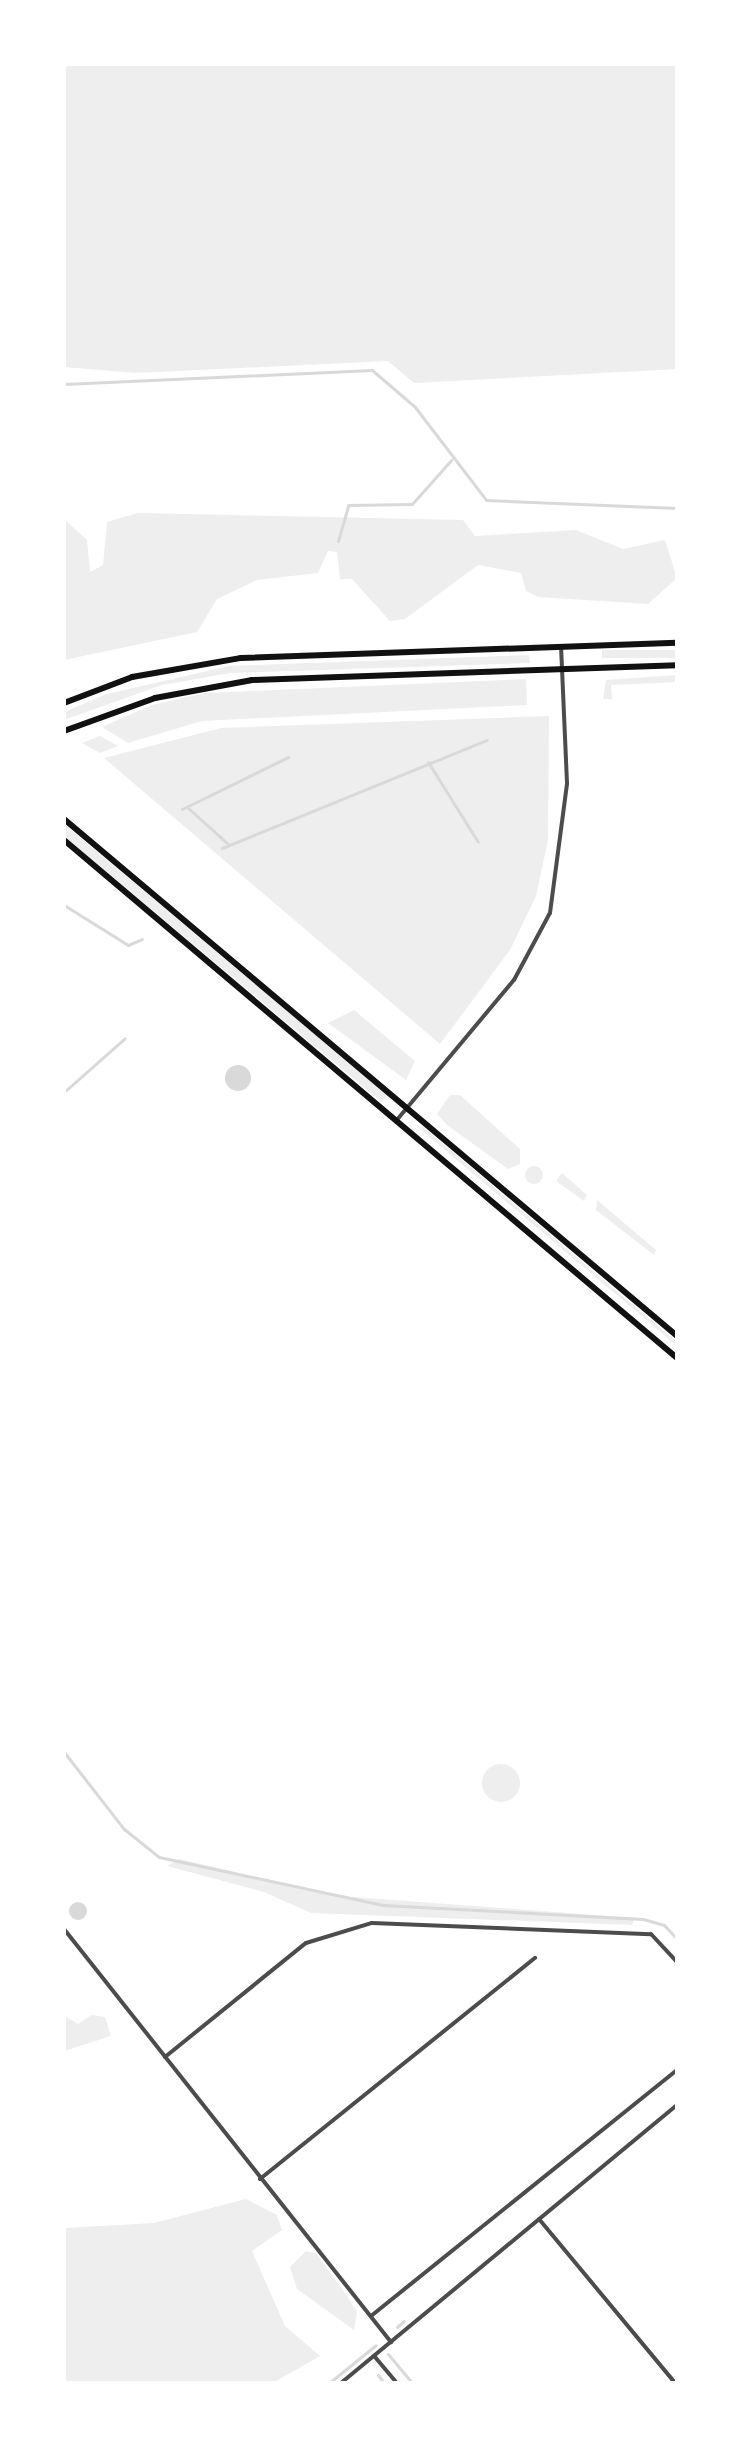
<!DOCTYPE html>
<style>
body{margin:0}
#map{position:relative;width:741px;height:2447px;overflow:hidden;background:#fff;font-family:"Nunito Sans",sans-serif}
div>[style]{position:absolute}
.green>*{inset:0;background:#eee;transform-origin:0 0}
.round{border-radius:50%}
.water>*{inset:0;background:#d9d9d9}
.stream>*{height:3px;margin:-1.5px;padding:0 1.5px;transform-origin:1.5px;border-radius:1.5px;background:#d9d9d9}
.minor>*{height:4px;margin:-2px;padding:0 2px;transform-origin:2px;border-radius:2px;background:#4c4c4c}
.primary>*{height:6px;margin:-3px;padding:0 3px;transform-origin:3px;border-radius:3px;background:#111}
span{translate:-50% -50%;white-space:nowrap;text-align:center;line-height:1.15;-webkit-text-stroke:6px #fff;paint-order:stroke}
.frame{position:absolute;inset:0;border:66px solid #fff;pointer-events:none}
</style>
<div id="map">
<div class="green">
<i style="clip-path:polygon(64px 64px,677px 64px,677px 369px,414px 383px,388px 361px,136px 373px,64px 367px)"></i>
<i style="clip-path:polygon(138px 513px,463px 520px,475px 536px,576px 530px,623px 549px,665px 540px,677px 578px,648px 604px,538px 597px,526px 591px,521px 573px,478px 565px,405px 619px,390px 621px,352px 579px,340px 579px,337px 552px,328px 551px,318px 573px,257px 580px,217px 599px,197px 632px,64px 660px,64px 519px,87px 540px,90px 572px,103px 565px,107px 522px)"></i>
<i style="left:677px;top:650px;width:8px;height:75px;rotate:90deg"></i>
<i style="clip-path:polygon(529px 655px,530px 663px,230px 673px,162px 685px,64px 720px,64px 712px,107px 694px,229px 666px)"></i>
<i style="clip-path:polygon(677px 675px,677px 682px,611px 685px,612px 699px,603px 699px,606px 680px)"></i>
<i style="clip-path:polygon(526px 679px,527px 705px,202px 721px,128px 743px,102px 727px,152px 705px,206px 693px)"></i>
<i style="clip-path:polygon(549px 716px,548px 840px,536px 896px,510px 950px,440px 1044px,104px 758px,221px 728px)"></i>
<i style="clip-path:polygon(100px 736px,118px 746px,100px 753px,82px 743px)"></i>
<i style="left:64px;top:824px;width:422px;height:9px;rotate:40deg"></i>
<i style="clip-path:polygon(354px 1010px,415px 1061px,406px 1080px,328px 1023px)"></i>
<i style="clip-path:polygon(450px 1095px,460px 1095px,520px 1149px,520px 1164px,508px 1169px,447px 1125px,437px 1114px)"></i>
<i style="clip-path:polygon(421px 1125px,677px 1342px,677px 1346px,419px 1128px)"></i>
<i class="round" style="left:525px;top:1166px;width:18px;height:18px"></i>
<i style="clip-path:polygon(562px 1173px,587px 1195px,584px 1201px,556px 1181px)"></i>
<i style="clip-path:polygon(597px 1200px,656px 1250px,654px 1255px,596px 1210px)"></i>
<i class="round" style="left:482px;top:1764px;width:38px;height:38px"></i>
<i style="clip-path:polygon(179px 1859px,340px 1896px,635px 1918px,632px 1925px,311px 1913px,264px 1892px,167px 1866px)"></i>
<i style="clip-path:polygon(92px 2015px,105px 2017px,111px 2036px,64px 2051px,64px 2016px,78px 2024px)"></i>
<i style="clip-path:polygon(246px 2199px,277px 2215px,282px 2230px,252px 2251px,285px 2326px,320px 2356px,273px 2383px,64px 2383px,64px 2228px,154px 2223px)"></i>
<i style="clip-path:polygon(306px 2251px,317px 2254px,347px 2296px,357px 2312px,354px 2330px,297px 2289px,290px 2267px)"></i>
</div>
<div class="water">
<i class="round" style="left:225px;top:1065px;width:26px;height:26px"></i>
<i class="round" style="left:69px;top:1902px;width:18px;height:18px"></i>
</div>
<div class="stream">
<i style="left:64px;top:384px;width:308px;rotate:-2.6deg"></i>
<i style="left:372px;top:370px;width:57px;rotate:40.7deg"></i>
<i style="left:415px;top:407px;width:117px;rotate:52.6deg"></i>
<i style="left:486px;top:500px;width:191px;rotate:2.4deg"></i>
<i style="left:338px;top:541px;width:37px;rotate:-74deg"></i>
<i style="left:348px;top:505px;width:64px;rotate:-0.9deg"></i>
<i style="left:412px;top:504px;width:59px;rotate:-48.4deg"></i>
<i style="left:428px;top:762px;width:94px;rotate:58deg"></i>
<i style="left:187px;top:807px;width:54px;rotate:42deg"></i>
<i style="left:182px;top:809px;width:118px;rotate:-26.1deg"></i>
<i style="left:222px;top:848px;width:286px;rotate:-22.2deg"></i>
<i style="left:64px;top:905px;width:75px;rotate:32deg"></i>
<i style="left:128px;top:945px;width:15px;rotate:-23deg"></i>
<i style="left:64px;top:1092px;width:81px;rotate:-41.5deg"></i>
<i style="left:64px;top:1752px;width:98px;rotate:52.1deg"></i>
<i style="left:124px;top:1829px;width:45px;rotate:38.7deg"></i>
<i style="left:159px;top:1857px;width:229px;rotate:12.1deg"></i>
<i style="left:383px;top:1905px;width:260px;rotate:3.1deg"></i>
<i style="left:643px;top:1919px;width:22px;rotate:16deg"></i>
<i style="left:664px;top:1925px;width:19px;rotate:47deg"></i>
<i style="left:397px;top:2327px;width:9px;rotate:-41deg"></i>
<i style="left:388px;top:2354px;width:38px;rotate:50deg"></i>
<i style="left:378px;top:2375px;width:10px;rotate:53deg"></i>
<i style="left:329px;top:2383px;width:60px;rotate:-39deg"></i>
</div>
<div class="minor">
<i style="left:396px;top:1121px;width:184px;rotate:-50.1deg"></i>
<i style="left:514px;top:980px;width:76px;rotate:-61.8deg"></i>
<i style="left:550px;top:913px;width:131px;rotate:-82.5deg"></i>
<i style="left:567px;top:783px;width:136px;rotate:-92.5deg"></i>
<i style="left:64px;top:1929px;width:527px;rotate:51.63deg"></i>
<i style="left:165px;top:2057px;width:181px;rotate:-39deg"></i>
<i style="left:306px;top:1943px;width:69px;rotate:-16.9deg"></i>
<i style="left:372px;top:1923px;width:279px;rotate:2.3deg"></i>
<i style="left:651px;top:1934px;width:38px;rotate:47deg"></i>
<i style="left:260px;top:2179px;width:353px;rotate:-38.8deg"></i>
<i style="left:539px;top:2219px;width:213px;rotate:50.3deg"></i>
<i style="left:371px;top:2316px;width:393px;rotate:-38.8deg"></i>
<i style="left:375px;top:2357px;width:34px;rotate:50deg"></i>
<i style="left:341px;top:2383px;width:436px;rotate:-39.6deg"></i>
</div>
<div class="primary">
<i style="left:64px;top:703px;width:73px;rotate:-20.9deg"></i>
<i style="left:132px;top:677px;width:111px;rotate:-9.9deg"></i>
<i style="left:241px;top:658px;width:436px;rotate:-2deg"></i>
<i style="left:64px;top:731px;width:97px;rotate:-19.9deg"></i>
<i style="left:155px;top:698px;width:99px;rotate:-10.5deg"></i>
<i style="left:252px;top:680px;width:425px;rotate:-2deg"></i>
<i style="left:64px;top:819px;width:802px;rotate:40.14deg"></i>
<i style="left:64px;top:840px;width:803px;rotate:40.2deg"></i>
</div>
<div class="frame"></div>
</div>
